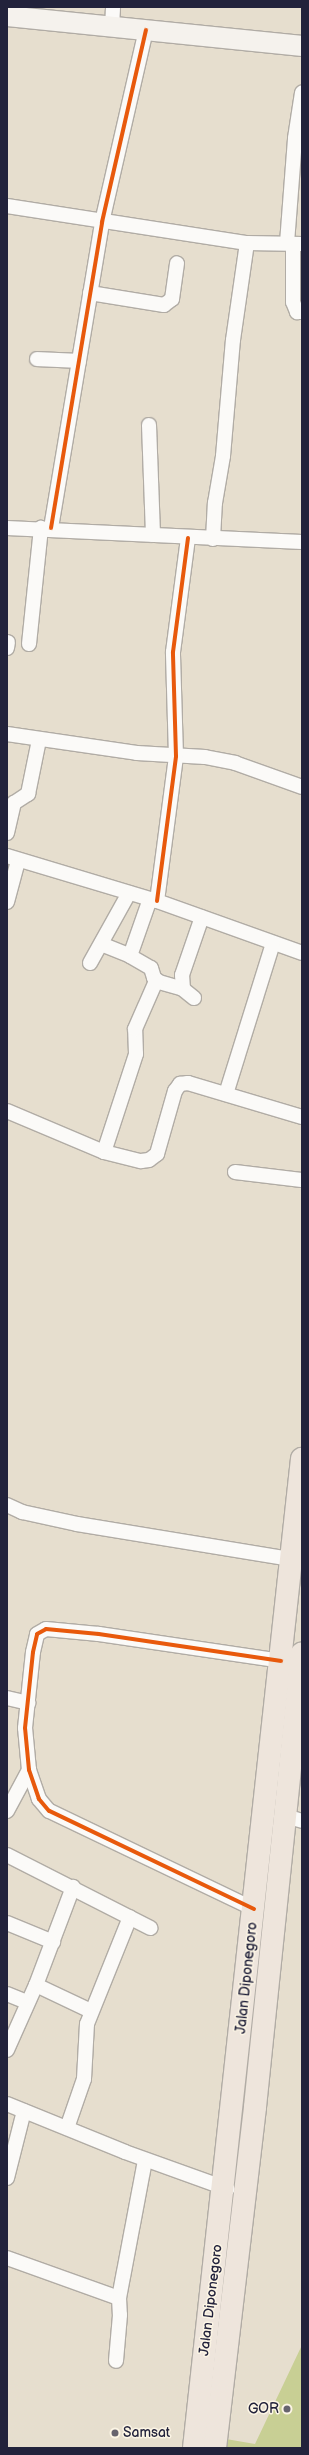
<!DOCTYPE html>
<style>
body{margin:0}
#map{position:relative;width:309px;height:2455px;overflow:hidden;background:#e6dece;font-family:"Balsamiq Sans",sans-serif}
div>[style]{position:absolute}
.green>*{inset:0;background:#c8cf94}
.roads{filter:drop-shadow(1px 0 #b1aca5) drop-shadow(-1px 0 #b1aca5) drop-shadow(0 1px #b1aca5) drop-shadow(0 -1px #b1aca5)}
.minor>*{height:14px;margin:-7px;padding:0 7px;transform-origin:7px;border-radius:7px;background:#fbfaf8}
.secondary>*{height:20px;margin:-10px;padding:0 10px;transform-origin:10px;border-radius:10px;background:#f5f2ed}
.primary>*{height:22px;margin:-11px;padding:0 11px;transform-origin:11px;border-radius:11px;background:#eee5dc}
.cycleway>*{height:4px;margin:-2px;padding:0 2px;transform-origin:2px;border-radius:2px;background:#e8590c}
.dots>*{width:11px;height:11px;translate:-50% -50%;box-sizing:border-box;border:2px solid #fcf5e5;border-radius:50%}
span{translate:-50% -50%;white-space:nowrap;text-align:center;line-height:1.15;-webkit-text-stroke:3px #fcf5e5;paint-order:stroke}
.street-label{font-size:14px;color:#22223b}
.poi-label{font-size:14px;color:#22223b}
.right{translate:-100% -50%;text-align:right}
.left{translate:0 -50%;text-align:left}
.frame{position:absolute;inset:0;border:8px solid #22223b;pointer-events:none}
</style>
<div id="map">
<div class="green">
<i style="clip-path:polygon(302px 2345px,302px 2448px,223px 2448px,226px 2439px,255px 2444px)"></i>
</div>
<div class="roads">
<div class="minor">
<i style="left:112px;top:27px;width:20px;rotate:-87deg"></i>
<i style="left:7px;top:206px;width:243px;rotate:8.8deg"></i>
<i style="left:247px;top:243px;width:55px;rotate:1deg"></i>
<i style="left:287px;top:243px;width:105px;rotate:-85.6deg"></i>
<i style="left:295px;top:138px;width:46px;rotate:-81.2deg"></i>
<i style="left:293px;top:244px;width:58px;rotate:90deg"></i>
<i style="left:293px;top:302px;width:11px;rotate:68deg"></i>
<i style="left:297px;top:312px;width:5px"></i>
<i style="left:90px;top:293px;width:75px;rotate:9.2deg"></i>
<i style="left:164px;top:305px;width:10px;rotate:-37deg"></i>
<i style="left:172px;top:299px;width:36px;rotate:-82deg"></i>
<i style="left:37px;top:359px;width:42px;rotate:2.7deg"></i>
<i style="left:149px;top:425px;width:110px;rotate:87.9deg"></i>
<i style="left:7px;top:528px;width:295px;rotate:2.7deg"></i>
<i style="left:51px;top:528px;width:310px;rotate:-80.5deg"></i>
<i style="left:102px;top:222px;width:197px;rotate:-77.1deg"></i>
<i style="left:213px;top:539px;width:36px;rotate:-87deg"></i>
<i style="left:215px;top:503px;width:48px;rotate:-80.3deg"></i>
<i style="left:223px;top:456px;width:116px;rotate:-85.1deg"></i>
<i style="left:233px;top:340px;width:98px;rotate:-81.8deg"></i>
<i style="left:29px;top:644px;width:117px;rotate:-84.1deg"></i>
<i style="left:7px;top:648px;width:6px;rotate:-81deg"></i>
<i style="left:7px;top:734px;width:131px;rotate:8.3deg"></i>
<i style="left:137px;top:753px;width:68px;rotate:3.4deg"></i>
<i style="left:205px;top:757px;width:31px;rotate:11deg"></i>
<i style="left:235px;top:763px;width:71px;rotate:19.7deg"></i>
<i style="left:7px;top:833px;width:31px;rotate:-77deg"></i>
<i style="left:14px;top:803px;width:17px;rotate:-33deg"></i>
<i style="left:28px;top:794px;width:55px;rotate:-78.5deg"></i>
<i style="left:7px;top:856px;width:157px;rotate:16.7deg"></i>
<i style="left:157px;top:901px;width:154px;rotate:19.7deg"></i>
<i style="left:157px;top:901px;width:146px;rotate:-82.5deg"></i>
<i style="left:176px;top:756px;width:104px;rotate:-91.7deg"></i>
<i style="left:173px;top:652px;width:115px;rotate:-82.5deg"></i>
<i style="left:7px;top:902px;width:42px;rotate:-75deg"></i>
<i style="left:101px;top:944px;width:31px;rotate:22deg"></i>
<i style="left:130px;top:956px;width:24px;rotate:30deg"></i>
<i style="left:151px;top:968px;width:10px;rotate:73deg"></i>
<i style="left:154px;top:978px;width:6px;rotate:39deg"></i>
<i style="left:159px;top:982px;width:25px;rotate:16deg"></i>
<i style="left:130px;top:956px;width:60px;rotate:-70.7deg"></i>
<i style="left:90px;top:963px;width:80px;rotate:-60.9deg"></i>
<i style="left:194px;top:998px;width:14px;rotate:-141deg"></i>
<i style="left:183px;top:989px;width:14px;rotate:-94deg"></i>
<i style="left:182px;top:975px;width:61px;rotate:-71deg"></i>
<i style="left:226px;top:1094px;width:158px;rotate:-72.7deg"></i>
<i style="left:7px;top:1111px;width:105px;rotate:22.9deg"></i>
<i style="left:104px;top:1152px;width:38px;rotate:14deg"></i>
<i style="left:141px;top:1161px;width:8px;rotate:-7deg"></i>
<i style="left:149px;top:1160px;width:10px;rotate:-37deg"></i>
<i style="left:157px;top:1154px;width:66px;rotate:-74.1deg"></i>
<i style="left:175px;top:1091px;width:9px;rotate:-54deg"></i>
<i style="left:180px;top:1084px;width:8px;rotate:-7deg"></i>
<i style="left:188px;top:1083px;width:119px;rotate:16.6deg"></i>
<i style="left:104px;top:1152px;width:103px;rotate:-71.9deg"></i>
<i style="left:136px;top:1054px;width:25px;rotate:-92deg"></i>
<i style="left:135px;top:1029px;width:52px;rotate:-66.4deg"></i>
<i style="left:235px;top:1172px;width:67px;rotate:6.8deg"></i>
<i style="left:7px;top:1505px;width:17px;rotate:25deg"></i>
<i style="left:22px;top:1512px;width:56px;rotate:12.3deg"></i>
<i style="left:77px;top:1524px;width:217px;rotate:9.3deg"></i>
<i style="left:7px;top:1698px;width:22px;rotate:13deg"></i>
<i style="left:7px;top:1811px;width:47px;rotate:-61.8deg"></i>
<i style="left:285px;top:1816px;width:18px;rotate:16deg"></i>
<i style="left:7px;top:1855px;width:161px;rotate:27deg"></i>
<i style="left:254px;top:1909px;width:227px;rotate:-154.4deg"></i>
<i style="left:49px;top:1811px;width:16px;rotate:-130deg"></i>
<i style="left:39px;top:1799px;width:31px;rotate:-109deg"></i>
<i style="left:29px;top:1770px;width:42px;rotate:-95.4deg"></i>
<i style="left:25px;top:1728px;width:76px;rotate:-84deg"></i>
<i style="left:33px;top:1652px;width:18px;rotate:-77deg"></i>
<i style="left:37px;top:1634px;width:10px;rotate:-29deg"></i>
<i style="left:46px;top:1629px;width:53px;rotate:5.4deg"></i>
<i style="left:99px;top:1634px;width:184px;rotate:8.4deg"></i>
<i style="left:7px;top:1923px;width:50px;rotate:22.4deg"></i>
<i style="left:36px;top:1985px;width:61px;rotate:25.3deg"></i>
<i style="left:7px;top:1994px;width:22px;rotate:22deg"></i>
<i style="left:7px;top:2050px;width:71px;rotate:-66deg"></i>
<i style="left:36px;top:1985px;width:105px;rotate:-69.3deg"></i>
<i style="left:7px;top:2104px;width:127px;rotate:22.1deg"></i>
<i style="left:125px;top:2152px;width:109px;rotate:19.8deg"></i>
<i style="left:67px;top:2128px;width:52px;rotate:-70.9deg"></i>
<i style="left:84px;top:2079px;width:55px;rotate:-86.9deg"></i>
<i style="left:87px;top:2024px;width:115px;rotate:-68.1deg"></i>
<i style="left:7px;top:2178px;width:69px;rotate:-75.8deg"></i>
<i style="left:7px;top:2258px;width:119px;rotate:19.7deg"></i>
<i style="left:119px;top:2298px;width:17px;rotate:87deg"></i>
<i style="left:120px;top:2315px;width:46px;rotate:95deg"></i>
<i style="left:119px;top:2298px;width:140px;rotate:-79.3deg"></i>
</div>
<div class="secondary">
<i style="left:7px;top:16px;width:297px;rotate:5.8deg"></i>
</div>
<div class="primary">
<i style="left:194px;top:2448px;width:995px;rotate:-83.77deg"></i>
<i style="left:215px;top:2448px;width:343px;rotate:-83.3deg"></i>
<i style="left:255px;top:2107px;width:456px;rotate:-84.1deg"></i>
</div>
</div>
<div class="cycleway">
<i style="left:51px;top:528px;width:310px;rotate:-80.5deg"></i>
<i style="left:102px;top:222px;width:197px;rotate:-77.1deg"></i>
<i style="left:157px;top:901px;width:146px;rotate:-82.5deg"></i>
<i style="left:176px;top:756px;width:104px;rotate:-91.7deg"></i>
<i style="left:173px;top:652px;width:115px;rotate:-82.5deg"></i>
<i style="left:254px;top:1909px;width:227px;rotate:-154.4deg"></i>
<i style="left:49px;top:1811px;width:16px;rotate:-130deg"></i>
<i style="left:39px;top:1799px;width:31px;rotate:-109deg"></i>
<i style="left:29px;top:1770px;width:42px;rotate:-95.4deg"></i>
<i style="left:25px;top:1728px;width:76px;rotate:-84deg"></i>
<i style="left:33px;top:1652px;width:18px;rotate:-77deg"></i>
<i style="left:37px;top:1634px;width:10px;rotate:-29deg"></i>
<i style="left:46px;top:1629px;width:53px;rotate:5.4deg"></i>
<i style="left:99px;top:1634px;width:184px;rotate:8.4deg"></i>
</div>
<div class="dots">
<i style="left:287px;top:2409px;background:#67646e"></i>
<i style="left:115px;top:2433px;background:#67646e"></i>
</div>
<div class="street-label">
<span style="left:247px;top:1978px;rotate:-84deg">Jalan Diponegoro</span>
<span style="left:211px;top:2300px;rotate:-83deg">Jalan Diponegoro</span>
</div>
<div class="poi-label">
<span class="right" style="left:279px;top:2409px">GOR</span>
<span class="left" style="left:123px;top:2433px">Samsat</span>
</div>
<div class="frame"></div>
</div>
